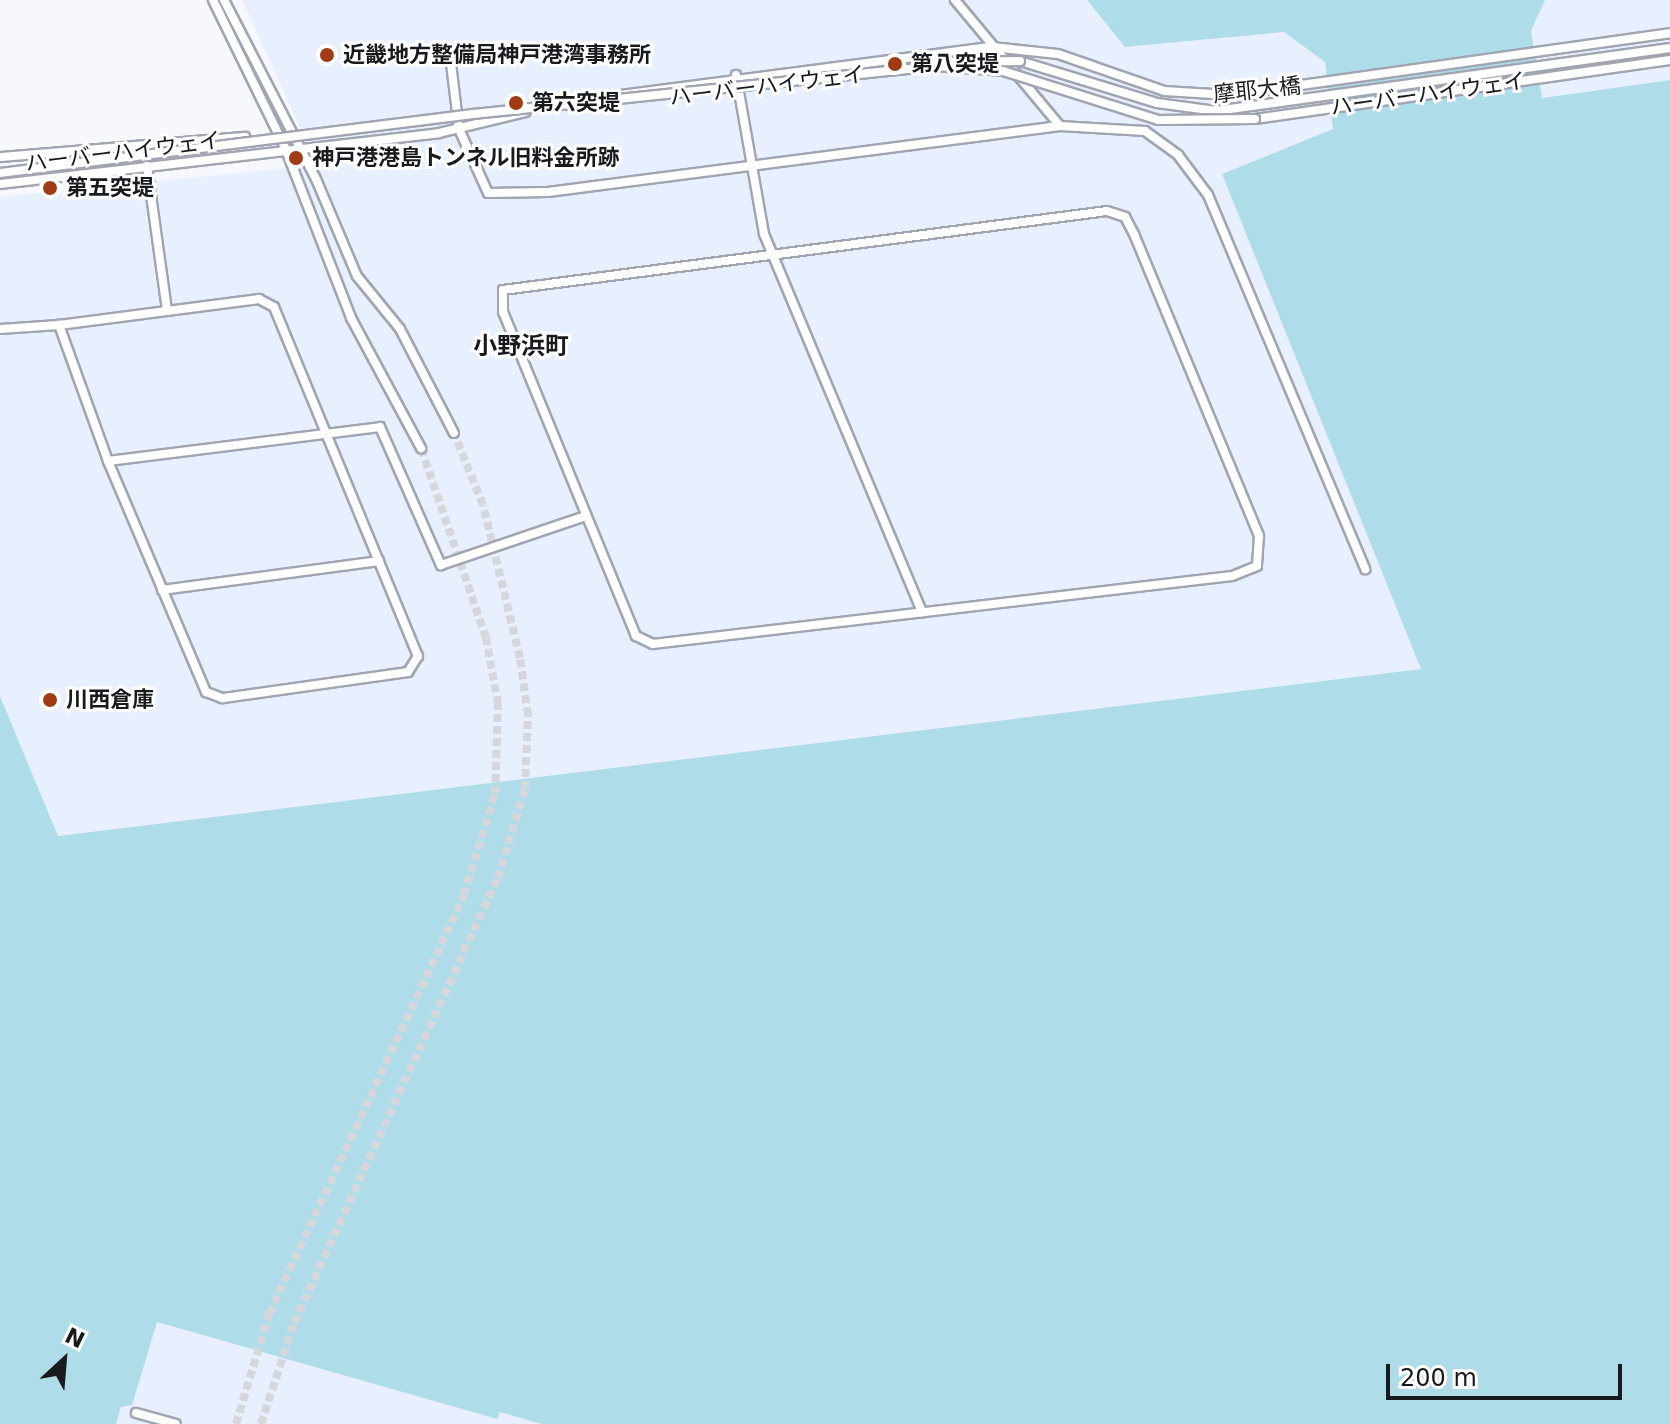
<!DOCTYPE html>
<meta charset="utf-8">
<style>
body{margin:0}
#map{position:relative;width:1670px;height:1424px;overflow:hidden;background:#f6f8fd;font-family:"DejaVu Sans","Noto Sans JP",sans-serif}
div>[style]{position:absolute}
.built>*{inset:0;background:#e8efff}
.water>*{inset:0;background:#afdce9}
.minor-tunnel>*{height:8px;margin-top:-4px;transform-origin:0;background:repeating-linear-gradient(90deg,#d5d7dc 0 8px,transparent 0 12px)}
.roads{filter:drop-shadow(2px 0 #a0a5b1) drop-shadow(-2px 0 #a0a5b1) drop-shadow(0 2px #a0a5b1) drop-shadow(0 -2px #a0a5b1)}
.minor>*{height:8px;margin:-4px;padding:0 4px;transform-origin:4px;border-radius:4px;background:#fff}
.bridges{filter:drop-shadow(2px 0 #a0a5b1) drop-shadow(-2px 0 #a0a5b1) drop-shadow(0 2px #a0a5b1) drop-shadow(0 -2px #a0a5b1)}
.minor-bridge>*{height:8px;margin:-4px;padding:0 4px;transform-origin:4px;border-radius:4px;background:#fff}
.dots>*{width:22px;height:22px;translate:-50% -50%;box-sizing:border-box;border:4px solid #fff;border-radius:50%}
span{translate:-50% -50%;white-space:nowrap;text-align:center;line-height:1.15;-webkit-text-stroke:6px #fff;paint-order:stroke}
.poi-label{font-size:22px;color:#181a1e;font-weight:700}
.left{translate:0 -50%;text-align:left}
.street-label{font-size:22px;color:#181a1e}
.neighbourhood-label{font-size:24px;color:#181a1e;font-weight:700}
.north{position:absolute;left:24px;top:1320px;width:80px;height:80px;-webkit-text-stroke:6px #fff;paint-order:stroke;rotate:26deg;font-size:22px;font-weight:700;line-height:32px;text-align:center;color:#181a1e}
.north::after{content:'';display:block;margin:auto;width:28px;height:36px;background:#181a1e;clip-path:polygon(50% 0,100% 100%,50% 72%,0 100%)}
.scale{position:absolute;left:1386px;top:1364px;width:236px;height:36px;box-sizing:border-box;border:4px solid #181a1e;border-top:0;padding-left:10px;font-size:24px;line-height:28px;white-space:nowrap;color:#181a1e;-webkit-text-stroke:6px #fff;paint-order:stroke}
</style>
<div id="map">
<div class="built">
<i style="clip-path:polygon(242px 0,1087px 0,1125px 47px,1285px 32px,1325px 62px,1333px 129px,1222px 174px,1421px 669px,58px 836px,0 696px,0 197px,317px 165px)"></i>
<i style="clip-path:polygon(1545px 0,1670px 0,1670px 80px,1541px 98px,1531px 31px)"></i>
<i style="clip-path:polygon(156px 1322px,497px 1419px,500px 1412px,541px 1424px,116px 1424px,121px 1407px,132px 1405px)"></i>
</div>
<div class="water">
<i style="clip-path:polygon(1087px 0,1545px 0,1531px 31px,1542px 98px,1670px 80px,1670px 1424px,541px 1424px,500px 1412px,497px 1419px,157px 1322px,132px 1405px,121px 1407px,116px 1424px,0 1424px,0 696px,58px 836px,1421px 669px,1222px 174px,1333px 129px,1325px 62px,1284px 32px,1125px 47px)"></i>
</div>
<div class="minor-tunnel">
<i style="left:236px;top:1424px;width:115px;rotate:-73.3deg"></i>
<i style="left:269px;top:1314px;width:462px;rotate:-65deg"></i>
<i style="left:464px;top:895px;width:106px;rotate:-72.9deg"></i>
<i style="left:495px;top:794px;width:90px;rotate:-88.1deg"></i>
<i style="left:498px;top:704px;width:67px;rotate:-100.3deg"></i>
<i style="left:486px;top:638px;width:201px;rotate:-108.9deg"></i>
<i style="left:261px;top:1424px;width:106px;rotate:-71.9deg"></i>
<i style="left:294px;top:1323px;width:490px;rotate:-65.4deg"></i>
<i style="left:498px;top:878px;width:93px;rotate:-73.1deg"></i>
<i style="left:525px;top:789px;width:74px;rotate:-87.7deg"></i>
<i style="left:528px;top:715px;width:58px;rotate:-98deg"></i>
<i style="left:520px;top:658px;width:157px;rotate:-103.6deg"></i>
<i style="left:483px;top:505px;width:78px;rotate:-111.9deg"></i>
</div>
<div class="roads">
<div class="minor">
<i style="left:213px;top:0;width:167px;rotate:64deg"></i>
<i style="left:286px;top:150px;width:180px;rotate:68.8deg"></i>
<i style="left:351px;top:318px;width:148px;rotate:61.7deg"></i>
<i style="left:224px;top:0;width:201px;rotate:62.8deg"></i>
<i style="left:316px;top:179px;width:105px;rotate:67.1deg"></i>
<i style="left:357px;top:276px;width:68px;rotate:50.9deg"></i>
<i style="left:400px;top:329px;width:117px;rotate:62.6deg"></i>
<i style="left:955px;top:0;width:164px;rotate:50.2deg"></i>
<i style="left:450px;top:55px;width:75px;rotate:83.1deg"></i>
<i style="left:459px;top:129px;width:70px;rotate:65.6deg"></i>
<i style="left:488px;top:193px;width:60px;rotate:-1deg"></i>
<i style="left:548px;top:192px;width:516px;rotate:-7.35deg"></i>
<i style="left:1060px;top:126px;width:85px;rotate:3.4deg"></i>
<i style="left:1145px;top:131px;width:41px;rotate:36deg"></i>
<i style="left:1178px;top:155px;width:50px;rotate:53.1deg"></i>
<i style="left:1208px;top:195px;width:406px;rotate:67.2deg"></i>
<i style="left:1020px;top:61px;width:143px;rotate:17deg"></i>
<i style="left:1157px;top:103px;width:60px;rotate:7.7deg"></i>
<i style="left:1216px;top:111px;width:458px;rotate:-7.9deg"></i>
<i style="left:736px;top:75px;width:161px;rotate:80deg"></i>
<i style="left:764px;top:234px;width:410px;rotate:67.3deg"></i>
<i style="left:590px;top:99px;width:405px;rotate:-7.4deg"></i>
<i style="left:992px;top:47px;width:66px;rotate:6.1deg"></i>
<i style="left:1058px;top:54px;width:112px;rotate:19.2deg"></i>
<i style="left:1164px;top:91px;width:66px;rotate:3.5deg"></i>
<i style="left:1230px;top:95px;width:444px;rotate:-8deg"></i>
<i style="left:1255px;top:119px;width:419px;rotate:-8.1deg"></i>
<i style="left:0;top:157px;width:246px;rotate:-4.7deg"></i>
<i style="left:147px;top:166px;width:146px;rotate:82.1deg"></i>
<i style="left:0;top:184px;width:442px;rotate:-6.6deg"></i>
<i style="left:439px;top:133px;width:89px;rotate:-13.6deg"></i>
<i style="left:1107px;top:211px;width:19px;rotate:18deg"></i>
<i style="left:1125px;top:217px;width:19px;rotate:62deg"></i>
<i style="left:1134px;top:234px;width:327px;rotate:67.5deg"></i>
<i style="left:1259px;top:536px;width:30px;rotate:94deg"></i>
<i style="left:1257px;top:566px;width:27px;rotate:158deg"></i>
<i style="left:1232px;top:576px;width:583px;rotate:173.3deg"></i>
<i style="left:653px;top:644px;width:19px;rotate:-155deg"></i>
<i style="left:636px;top:636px;width:350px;rotate:-112.3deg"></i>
<i style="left:503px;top:312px;width:22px;rotate:-90deg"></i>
<i style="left:503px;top:290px;width:609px;rotate:-7.45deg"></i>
<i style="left:259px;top:299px;width:17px;rotate:28deg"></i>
<i style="left:274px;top:307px;width:378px;rotate:67.6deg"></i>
<i style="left:418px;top:656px;width:19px;rotate:122deg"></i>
<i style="left:408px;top:672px;width:188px;rotate:172deg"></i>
<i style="left:222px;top:698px;width:17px;rotate:-159deg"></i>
<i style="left:206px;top:692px;width:251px;rotate:-113deg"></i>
<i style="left:108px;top:461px;width:145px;rotate:-109.8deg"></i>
<i style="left:59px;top:325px;width:202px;rotate:-7.4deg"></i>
<i style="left:0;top:329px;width:59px;rotate:-3.9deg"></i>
<i style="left:108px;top:461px;width:274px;rotate:-7.1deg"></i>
<i style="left:380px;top:427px;width:151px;rotate:66.2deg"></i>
<i style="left:441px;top:565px;width:153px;rotate:-18.7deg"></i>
<i style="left:162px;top:590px;width:219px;rotate:-7.6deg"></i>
<i style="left:136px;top:1413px;width:41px;rotate:15.4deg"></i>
</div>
</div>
<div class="bridges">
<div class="minor-bridge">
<i style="left:935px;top:62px;width:85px;rotate:-0.7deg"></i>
<i style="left:0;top:173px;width:477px;rotate:-7.1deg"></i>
<i style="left:473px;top:114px;width:466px;rotate:-5.9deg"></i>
<i style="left:937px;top:66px;width:66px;rotate:4.3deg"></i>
<i style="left:1003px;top:71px;width:163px;rotate:17.5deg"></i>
<i style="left:1158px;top:120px;width:97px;rotate:-0.6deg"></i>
</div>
</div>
<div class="dots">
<i style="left:327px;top:55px;background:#a13b14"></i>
<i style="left:895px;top:64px;background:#a13b14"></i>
<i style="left:516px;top:103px;background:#a13b14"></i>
<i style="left:296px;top:158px;background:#a13b14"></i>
<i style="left:50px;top:188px;background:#a13b14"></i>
<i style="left:50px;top:700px;background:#a13b14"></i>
</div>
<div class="poi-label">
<span class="left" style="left:343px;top:55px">近畿地方整備局神戸港湾事務所</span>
<span class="left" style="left:911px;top:64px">第八突堤</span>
<span class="left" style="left:532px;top:103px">第六突堤</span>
<span class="left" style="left:312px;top:158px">神戸港港島トンネル旧料金所跡</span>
<span class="left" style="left:66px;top:188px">第五突堤</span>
<span class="left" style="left:66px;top:700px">川西倉庫</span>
</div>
<div class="street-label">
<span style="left:767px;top:86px;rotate:-7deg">ハーバーハイウェイ</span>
<span style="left:1257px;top:90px;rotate:-6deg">摩耶大橋</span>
<span style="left:1428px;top:94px;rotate:-8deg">ハーバーハイウェイ</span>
<span style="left:123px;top:152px;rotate:-7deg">ハーバーハイウェイ</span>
</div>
<div class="neighbourhood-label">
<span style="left:521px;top:347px">小野浜町</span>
</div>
<div class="north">N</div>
<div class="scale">200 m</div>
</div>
